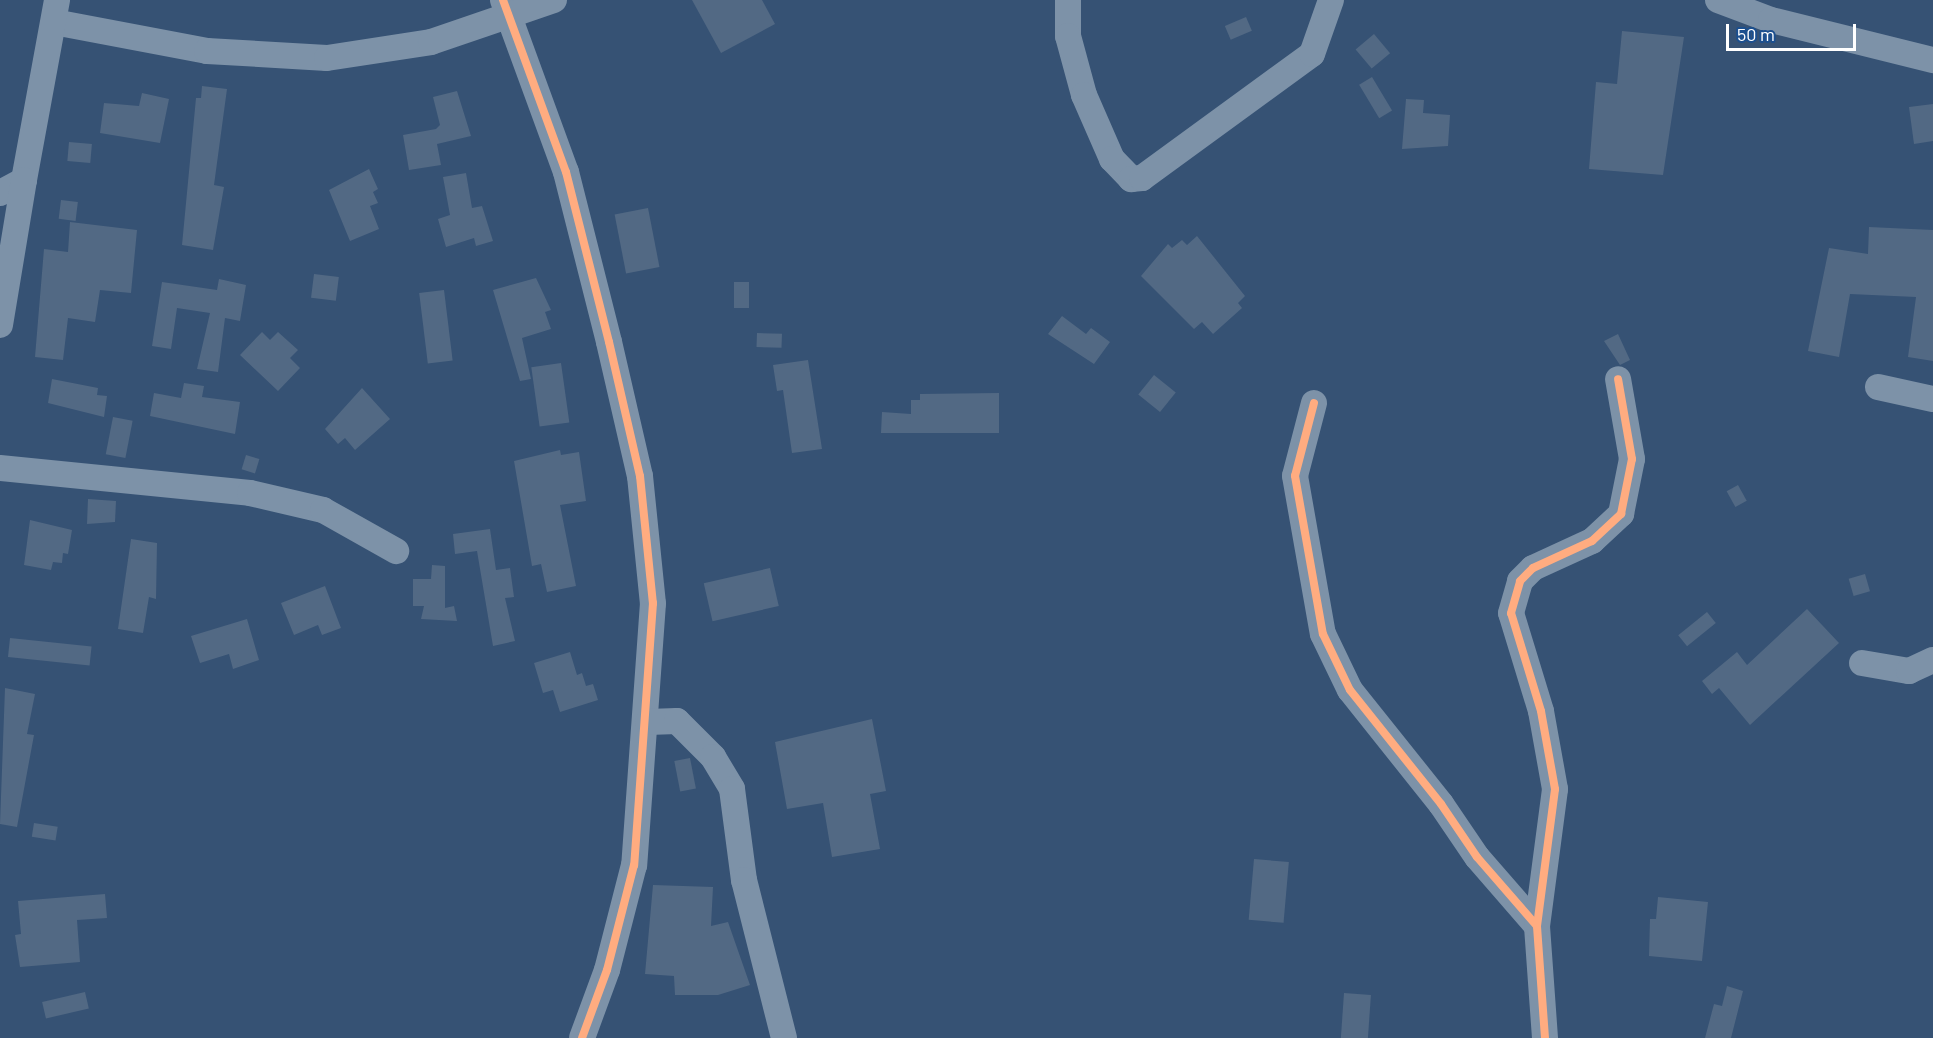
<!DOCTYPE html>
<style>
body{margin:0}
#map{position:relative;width:1933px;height:1038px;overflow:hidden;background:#365274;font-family:Barlow,sans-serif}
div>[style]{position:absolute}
.building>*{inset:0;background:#526984;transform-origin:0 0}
.minor>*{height:26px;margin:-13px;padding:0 13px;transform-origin:13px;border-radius:13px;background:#7d92a8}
.cycleway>*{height:8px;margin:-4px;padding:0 4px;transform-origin:4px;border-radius:4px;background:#ffac80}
span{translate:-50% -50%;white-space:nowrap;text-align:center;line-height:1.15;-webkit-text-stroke:5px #1b4f8f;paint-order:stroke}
.scale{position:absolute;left:1726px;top:24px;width:130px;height:27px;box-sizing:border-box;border:3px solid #fff;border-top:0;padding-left:8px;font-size:18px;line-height:21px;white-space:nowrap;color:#fff;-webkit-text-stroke:4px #1b4f8f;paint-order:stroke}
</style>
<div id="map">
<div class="building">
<i style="clip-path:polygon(692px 0,762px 0,775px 24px,721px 53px)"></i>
<i style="left:1246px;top:17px;width:15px;height:23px;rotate:67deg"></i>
<i style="clip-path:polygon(1622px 31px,1684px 37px,1663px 175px,1589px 169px,1596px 82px,1617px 84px)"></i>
<i style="left:1374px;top:34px;width:25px;height:24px;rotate:50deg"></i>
<i style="left:1372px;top:77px;width:39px;height:15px;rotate:59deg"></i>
<i style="clip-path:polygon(202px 86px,227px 89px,214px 185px,224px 187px,213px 250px,182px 245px,196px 98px,201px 98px)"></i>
<i style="clip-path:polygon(457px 91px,471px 136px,437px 144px,441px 165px,409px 170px,403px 135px,436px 129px,440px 125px,433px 97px)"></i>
<i style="clip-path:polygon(142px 93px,169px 99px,160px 143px,100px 133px,104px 103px,139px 106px)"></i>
<i style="clip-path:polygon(1406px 99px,1424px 100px,1423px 113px,1450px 115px,1448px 146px,1402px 149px)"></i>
<i style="clip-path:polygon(1933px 104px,1933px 141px,1914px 144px,1909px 107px)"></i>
<i style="left:69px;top:142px;width:23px;height:19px;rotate:5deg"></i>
<i style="clip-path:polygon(369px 169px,378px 189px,373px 192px,378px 203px,370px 206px,379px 229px,350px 241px,329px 190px)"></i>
<i style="clip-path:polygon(466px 173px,472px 208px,482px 206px,493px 241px,476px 246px,474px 238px,446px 247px,438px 219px,450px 215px,443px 177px)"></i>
<i style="left:61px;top:200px;width:17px;height:19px;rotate:7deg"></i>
<i style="left:648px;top:208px;width:60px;height:34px;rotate:79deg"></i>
<i style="clip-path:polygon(70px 222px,137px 230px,131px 293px,100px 290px,95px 322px,68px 318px,63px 360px,35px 357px,44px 249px,68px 252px)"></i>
<i style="clip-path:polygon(1869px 227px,1933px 230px,1933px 361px,1908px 357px,1916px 297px,1850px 294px,1839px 357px,1808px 351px,1829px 248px,1868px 254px)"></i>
<i style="clip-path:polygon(1197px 236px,1245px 296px,1238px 303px,1242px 308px,1213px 334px,1202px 322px,1194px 329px,1141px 276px,1168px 244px,1172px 248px,1182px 240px,1187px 245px)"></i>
<i style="left:314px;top:274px;width:25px;height:24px;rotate:7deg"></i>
<i style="clip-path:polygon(536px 278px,551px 310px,545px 312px,551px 329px,522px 338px,531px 379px,520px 381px,493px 290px)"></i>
<i style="clip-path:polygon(219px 279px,246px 285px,240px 321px,225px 318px,218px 372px,197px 369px,210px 313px,177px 308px,171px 349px,152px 346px,162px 282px,217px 290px)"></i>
<i style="left:734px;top:282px;width:15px;height:26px"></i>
<i style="left:444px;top:290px;width:71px;height:25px;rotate:83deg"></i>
<i style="clip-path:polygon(1062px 316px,1086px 334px,1091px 328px,1110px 342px,1094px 364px,1048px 334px)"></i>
<i style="clip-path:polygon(262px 332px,270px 340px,278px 332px,298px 350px,290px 358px,300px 368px,278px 391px,240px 355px)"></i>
<i style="left:757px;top:333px;width:25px;height:14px;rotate:2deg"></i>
<i style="clip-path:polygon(1618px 334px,1630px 360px,1620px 365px,1604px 341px)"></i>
<i style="clip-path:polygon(808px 360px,822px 449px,792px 453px,783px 390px,777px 391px,773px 365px)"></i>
<i style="left:561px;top:363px;width:60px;height:30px;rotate:82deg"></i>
<i style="left:1154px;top:375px;width:28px;height:25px;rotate:39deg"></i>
<i style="clip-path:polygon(52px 379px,98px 388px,97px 395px,107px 396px,104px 417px,48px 403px)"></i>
<i style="clip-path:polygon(184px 383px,204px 386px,202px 397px,240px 402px,235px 434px,150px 416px,154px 393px,181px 398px)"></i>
<i style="clip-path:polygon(362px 388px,390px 419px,355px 450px,345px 438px,338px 444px,325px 429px)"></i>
<i style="clip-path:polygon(999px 393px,999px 433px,881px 433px,882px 412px,911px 414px,911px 400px,920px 400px,920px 394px)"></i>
<i style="left:113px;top:417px;width:20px;height:38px;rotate:11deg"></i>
<i style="clip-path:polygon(560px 450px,561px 455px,579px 452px,586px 501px,560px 505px,576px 586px,547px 592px,541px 564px,532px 566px,514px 461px)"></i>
<i style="left:246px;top:455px;width:14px;height:15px;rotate:17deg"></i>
<i style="left:1738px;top:485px;width:18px;height:13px;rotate:61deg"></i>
<i style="clip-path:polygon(88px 499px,116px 501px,115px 522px,87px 524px)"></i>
<i style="clip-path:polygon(30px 520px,72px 530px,68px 554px,63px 553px,62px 563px,53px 562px,51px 570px,24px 565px)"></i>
<i style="clip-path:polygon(490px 529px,496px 570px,510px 568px,514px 597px,505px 598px,515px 641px,493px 646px,477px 551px,455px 554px,453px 534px)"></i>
<i style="clip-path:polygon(131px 539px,157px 543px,156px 599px,149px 597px,143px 633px,118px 629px)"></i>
<i style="clip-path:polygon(432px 565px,445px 566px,445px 608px,454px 606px,457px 621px,421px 619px,424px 606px,413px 606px,413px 579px,431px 579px)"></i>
<i style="left:770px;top:568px;width:39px;height:68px;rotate:77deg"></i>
<i style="left:1865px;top:574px;width:18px;height:17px;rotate:74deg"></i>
<i style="clip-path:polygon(325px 586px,341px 628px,322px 635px,318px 625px,294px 635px,281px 603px)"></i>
<i style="clip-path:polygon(1807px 609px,1839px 643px,1750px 725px,1719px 688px,1712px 694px,1702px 681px,1737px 652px,1747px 665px)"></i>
<i style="left:1707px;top:612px;width:14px;height:37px;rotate:51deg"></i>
<i style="clip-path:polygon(247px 619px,259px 660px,233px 669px,229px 654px,200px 663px,191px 636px)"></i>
<i style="left:10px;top:638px;width:82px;height:19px;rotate:6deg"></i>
<i style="clip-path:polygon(570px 652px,577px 675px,582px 673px,586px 686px,593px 684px,598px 700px,560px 712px,553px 690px,543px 693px,534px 663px)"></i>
<i style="clip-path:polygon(5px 688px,35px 694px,27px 734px,34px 735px,17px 827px,0 824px)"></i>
<i style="clip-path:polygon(872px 719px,886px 791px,870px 794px,880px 849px,832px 857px,823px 803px,787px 809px,775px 742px)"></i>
<i style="left:690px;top:758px;width:31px;height:16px;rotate:79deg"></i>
<i style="left:34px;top:823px;width:24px;height:14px;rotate:9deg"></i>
<i style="left:1254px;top:859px;width:35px;height:61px;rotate:5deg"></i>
<i style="clip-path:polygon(653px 885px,713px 887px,711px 926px,728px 922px,750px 985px,718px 995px,675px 995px,674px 976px,645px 974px)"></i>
<i style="clip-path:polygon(105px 894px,107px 918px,77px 920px,80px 962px,20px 967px,15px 935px,21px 934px,18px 901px)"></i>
<i style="clip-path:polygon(1658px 897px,1708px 902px,1702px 961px,1649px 956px,1650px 919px,1656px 919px)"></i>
<i style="clip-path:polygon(1727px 986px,1743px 991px,1731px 1038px,1705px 1038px,1714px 1004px,1722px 1006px)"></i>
<i style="left:85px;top:992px;width:17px;height:44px;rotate:77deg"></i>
<i style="left:1344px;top:993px;width:27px;height:45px;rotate:4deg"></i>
</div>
<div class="minor">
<i style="left:503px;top:0;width:183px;rotate:69.9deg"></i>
<i style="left:566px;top:172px;width:175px;rotate:75.8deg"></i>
<i style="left:609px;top:342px;width:138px;rotate:77deg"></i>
<i style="left:640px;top:476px;width:128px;rotate:84.2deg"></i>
<i style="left:653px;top:603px;width:263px;rotate:94.1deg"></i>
<i style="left:634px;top:865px;width:108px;rotate:104.4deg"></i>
<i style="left:607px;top:970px;width:72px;rotate:110.2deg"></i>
<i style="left:1068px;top:0;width:36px;rotate:90deg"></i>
<i style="left:1068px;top:36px;width:61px;rotate:74.8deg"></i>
<i style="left:1084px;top:95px;width:70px;rotate:66.4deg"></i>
<i style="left:1112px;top:159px;width:28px;rotate:46deg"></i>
<i style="left:1131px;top:179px;width:11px;rotate:-5deg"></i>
<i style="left:1142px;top:178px;width:210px;rotate:-36.1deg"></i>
<i style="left:1312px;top:54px;width:57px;rotate:-70.6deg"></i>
<i style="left:1718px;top:0;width:57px;rotate:20.7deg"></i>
<i style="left:1771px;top:20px;width:167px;rotate:13.9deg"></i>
<i style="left:54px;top:22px;width:156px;rotate:10.7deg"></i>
<i style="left:207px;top:51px;width:120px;rotate:3.3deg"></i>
<i style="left:327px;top:58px;width:105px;rotate:-8.7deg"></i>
<i style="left:431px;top:42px;width:130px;rotate:-18.9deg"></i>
<i style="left:0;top:193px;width:27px;rotate:-28deg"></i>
<i style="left:24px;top:180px;width:183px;rotate:-79.6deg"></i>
<i style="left:0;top:325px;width:147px;rotate:-80.6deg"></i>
<i style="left:1878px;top:387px;width:56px;rotate:12.3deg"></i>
<i style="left:1314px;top:403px;width:75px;rotate:104.6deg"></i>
<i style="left:1295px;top:476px;width:160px;rotate:80deg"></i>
<i style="left:1323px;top:634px;width:62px;rotate:64.3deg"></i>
<i style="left:1350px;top:690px;width:146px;rotate:51.4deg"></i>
<i style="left:1441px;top:804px;width:64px;rotate:55.8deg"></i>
<i style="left:1477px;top:857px;width:91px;rotate:49deg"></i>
<i style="left:0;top:468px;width:251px;rotate:5.7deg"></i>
<i style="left:250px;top:493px;width:75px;rotate:13.1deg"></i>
<i style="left:323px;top:510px;width:84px;rotate:29.3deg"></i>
<i style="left:1862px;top:663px;width:48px;rotate:9.7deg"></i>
<i style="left:1909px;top:671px;width:26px;rotate:-25deg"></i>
<i style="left:648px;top:722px;width:29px;rotate:-2deg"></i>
<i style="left:677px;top:721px;width:51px;rotate:45deg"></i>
<i style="left:713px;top:757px;width:37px;rotate:59deg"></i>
<i style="left:732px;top:789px;width:92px;rotate:82.5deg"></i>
<i style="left:744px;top:880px;width:163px;rotate:75.8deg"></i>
<i style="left:1545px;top:1038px;width:112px;rotate:-94.1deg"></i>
<i style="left:1537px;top:926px;width:138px;rotate:-82.5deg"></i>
<i style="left:1555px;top:789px;width:79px;rotate:-100.2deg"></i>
<i style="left:1541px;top:711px;width:102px;rotate:-107deg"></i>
<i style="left:1511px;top:613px;width:33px;rotate:-74deg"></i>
<i style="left:1520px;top:581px;width:18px;rotate:-45deg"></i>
<i style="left:1533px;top:568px;width:65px;rotate:-24.6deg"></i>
<i style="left:1592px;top:541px;width:40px;rotate:-43deg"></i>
<i style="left:1621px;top:514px;width:56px;rotate:-78.7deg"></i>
<i style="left:1632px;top:459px;width:81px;rotate:-99.9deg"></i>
</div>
<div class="cycleway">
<i style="left:503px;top:0;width:183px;rotate:69.9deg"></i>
<i style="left:566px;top:172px;width:175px;rotate:75.8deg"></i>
<i style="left:609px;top:342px;width:138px;rotate:77deg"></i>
<i style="left:640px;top:476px;width:128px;rotate:84.2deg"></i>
<i style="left:653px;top:603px;width:263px;rotate:94.1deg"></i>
<i style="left:634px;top:865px;width:108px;rotate:104.4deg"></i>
<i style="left:607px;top:970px;width:72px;rotate:110.2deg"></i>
<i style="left:1314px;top:403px;width:75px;rotate:104.6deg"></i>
<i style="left:1295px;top:476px;width:160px;rotate:80deg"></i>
<i style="left:1323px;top:634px;width:62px;rotate:64.3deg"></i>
<i style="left:1350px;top:690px;width:146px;rotate:51.4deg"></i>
<i style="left:1441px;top:804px;width:64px;rotate:55.8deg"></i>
<i style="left:1477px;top:857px;width:91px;rotate:49deg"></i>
<i style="left:1545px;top:1038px;width:112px;rotate:-94.1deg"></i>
<i style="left:1537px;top:926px;width:138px;rotate:-82.5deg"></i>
<i style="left:1555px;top:789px;width:79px;rotate:-100.2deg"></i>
<i style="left:1541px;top:711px;width:102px;rotate:-107deg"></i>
<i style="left:1511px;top:613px;width:33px;rotate:-74deg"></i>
<i style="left:1520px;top:581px;width:18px;rotate:-45deg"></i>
<i style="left:1533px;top:568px;width:65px;rotate:-24.6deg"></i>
<i style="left:1592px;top:541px;width:40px;rotate:-43deg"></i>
<i style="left:1621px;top:514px;width:56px;rotate:-78.7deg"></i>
<i style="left:1632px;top:459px;width:81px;rotate:-99.9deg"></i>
</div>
<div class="scale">50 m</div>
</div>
